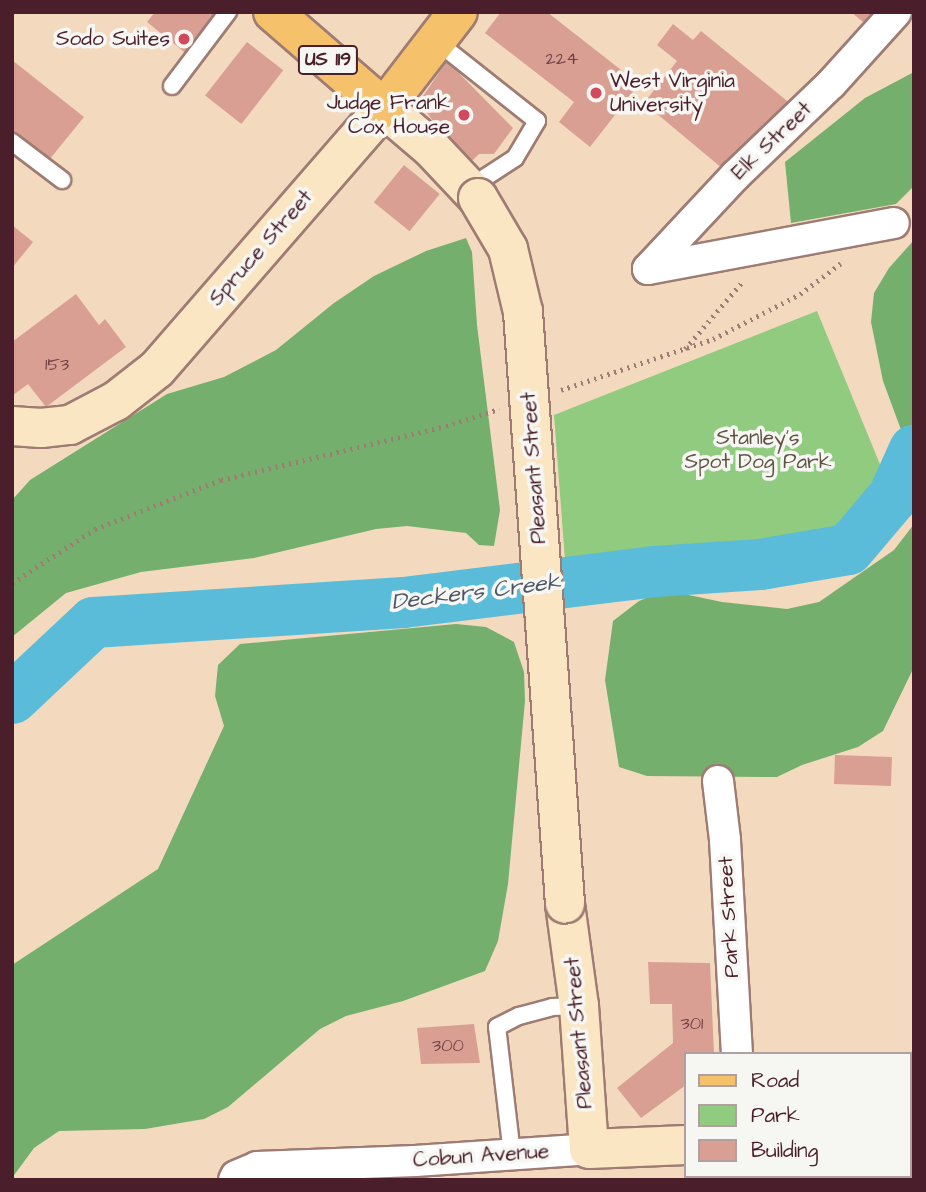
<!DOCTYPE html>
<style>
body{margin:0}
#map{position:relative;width:926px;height:1192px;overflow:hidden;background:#f3dabe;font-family:"Architects Daughter",sans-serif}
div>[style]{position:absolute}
.green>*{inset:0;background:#90cb7f}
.forest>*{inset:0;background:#74af6e}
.river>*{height:51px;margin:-25.5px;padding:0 25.5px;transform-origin:25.5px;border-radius:25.5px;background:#5abcd9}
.building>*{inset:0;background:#da9f93;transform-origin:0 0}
.path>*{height:4.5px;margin-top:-2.25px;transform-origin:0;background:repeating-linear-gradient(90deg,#9e7c74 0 2px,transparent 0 7px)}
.roads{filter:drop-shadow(2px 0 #9e7c74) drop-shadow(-2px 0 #9e7c74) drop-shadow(0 2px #9e7c74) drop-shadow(0 -2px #9e7c74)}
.lane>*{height:16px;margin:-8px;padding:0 8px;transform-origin:8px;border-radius:8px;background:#fff}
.street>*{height:30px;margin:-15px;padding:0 15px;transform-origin:15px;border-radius:15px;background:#fff}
.secondary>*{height:38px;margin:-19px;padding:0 19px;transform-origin:19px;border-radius:19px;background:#fbe6c4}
.primary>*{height:38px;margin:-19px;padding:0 19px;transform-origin:19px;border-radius:19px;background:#f5c16b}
.bridges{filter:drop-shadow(2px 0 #9e7c74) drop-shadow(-2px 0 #9e7c74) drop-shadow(0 2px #9e7c74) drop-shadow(0 -2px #9e7c74)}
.secondary-bridge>*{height:38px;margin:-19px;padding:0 19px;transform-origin:19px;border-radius:19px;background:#fbe6c4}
.dots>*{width:19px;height:19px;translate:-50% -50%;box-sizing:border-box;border:4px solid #f6f6f2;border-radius:50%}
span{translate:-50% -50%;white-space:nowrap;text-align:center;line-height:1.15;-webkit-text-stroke:7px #f6f6f2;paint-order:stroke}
.number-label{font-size:18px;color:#6e3f45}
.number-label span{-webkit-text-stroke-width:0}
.shield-label span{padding:2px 5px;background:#f6f6f2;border:2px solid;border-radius:5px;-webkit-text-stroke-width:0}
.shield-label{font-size:19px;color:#4a1f2b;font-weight:700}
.poi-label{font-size:21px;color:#4a1f2b}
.right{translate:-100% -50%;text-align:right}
.left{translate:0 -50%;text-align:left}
.street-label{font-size:21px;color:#4a1f2b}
.park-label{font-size:21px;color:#5f5344}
.water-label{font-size:23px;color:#505668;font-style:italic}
.frame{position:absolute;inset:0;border:14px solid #4a1f2b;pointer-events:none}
.legend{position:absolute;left:684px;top:1052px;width:228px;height:126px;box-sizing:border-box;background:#f6f6f2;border:2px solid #b1a0a2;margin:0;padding:9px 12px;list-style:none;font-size:21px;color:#4a1f2b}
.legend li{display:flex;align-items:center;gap:14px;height:35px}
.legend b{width:35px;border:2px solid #b1a0a2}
</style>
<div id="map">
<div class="green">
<i style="clip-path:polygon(817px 311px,893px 496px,848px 549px,566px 573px,554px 415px)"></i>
</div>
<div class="forest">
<i style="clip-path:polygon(914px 72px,914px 186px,896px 204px,791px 223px,785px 162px,865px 98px)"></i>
<i style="clip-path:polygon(466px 238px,472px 252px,477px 325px,500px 510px,494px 546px,479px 545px,466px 533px,407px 526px,376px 529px,254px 558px,141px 572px,66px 593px,12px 637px,12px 500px,30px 480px,167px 394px,224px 377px,276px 350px,334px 303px,374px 276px,426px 251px)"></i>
<i style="clip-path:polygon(914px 240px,914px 465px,883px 381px,871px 322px,874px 293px,889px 268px)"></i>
<i style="clip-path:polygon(914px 524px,914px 667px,883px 731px,858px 747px,802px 765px,777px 777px,647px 776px,619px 767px,605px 680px,613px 621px,639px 601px,665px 590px,722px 602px,787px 609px,819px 602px,894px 550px)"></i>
<i style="clip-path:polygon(456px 624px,486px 627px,514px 642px,524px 672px,525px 701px,508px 884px,498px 941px,485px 971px,403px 1001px,346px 1016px,320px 1029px,228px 1107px,204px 1119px,145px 1129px,59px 1131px,34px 1148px,12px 1178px,12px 965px,158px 869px,224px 726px,215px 696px,218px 665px,240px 644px)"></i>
</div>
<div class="river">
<i style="left:12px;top:698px;width:111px;rotate:-43.2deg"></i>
<i style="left:93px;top:622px;width:311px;rotate:-3.7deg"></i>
<i style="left:403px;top:602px;width:253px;rotate:-7deg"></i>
<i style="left:654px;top:571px;width:106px;rotate:-3.8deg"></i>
<i style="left:760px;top:564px;width:89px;rotate:-9.7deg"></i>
<i style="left:848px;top:549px;width:70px;rotate:-49.7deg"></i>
<i style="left:893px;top:496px;width:51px;rotate:-65.9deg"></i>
</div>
<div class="building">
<i style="clip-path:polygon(155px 12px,222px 12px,188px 55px,147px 22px)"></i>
<i style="clip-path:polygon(501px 12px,547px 12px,639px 84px,590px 147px,559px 122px,574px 102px,485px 33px)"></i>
<i style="clip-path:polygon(851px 12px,884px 12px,869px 27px)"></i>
<i style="clip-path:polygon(673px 24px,693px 40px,701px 31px,797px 109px,729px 174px,644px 103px,677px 61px,657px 45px)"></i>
<i style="left:247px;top:42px;width:46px;height:68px;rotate:38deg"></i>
<i style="clip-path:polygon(12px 60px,84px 117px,49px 160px,12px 131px)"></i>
<i style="clip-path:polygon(447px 61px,513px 128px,494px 154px,479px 154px,471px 162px,447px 140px,419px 102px)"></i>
<i style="left:404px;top:165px;width:46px;height:48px;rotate:39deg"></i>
<i style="clip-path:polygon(12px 225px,33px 242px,12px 268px)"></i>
<i style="clip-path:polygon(76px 294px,99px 325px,105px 319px,126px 347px,46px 407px,28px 384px,12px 396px,12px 342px)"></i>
<i style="left:835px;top:755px;width:57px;height:29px;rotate:2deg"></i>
<i style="clip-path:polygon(648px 962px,710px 963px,714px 1054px,686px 1054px,686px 1085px,641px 1118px,617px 1088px,673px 1043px,672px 1004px,650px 1004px)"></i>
<i style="clip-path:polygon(474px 1024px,480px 1063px,421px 1064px,417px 1028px)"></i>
<i style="left:799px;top:1176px;width:74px;height:4px"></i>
</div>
<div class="path">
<i style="left:685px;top:349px;width:89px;rotate:-49.5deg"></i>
<i style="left:561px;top:390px;width:160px;rotate:-18.5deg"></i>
<i style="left:713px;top:339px;width:98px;rotate:-27.3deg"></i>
<i style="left:800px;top:294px;width:51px;rotate:-37.1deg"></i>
<i style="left:12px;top:583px;width:99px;rotate:-33deg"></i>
<i style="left:95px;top:529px;width:135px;rotate:-21.3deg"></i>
<i style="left:221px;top:480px;width:231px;rotate:-13.5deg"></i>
<i style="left:446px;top:426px;width:56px;rotate:-17.8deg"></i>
</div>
<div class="roads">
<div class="lane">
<i style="left:436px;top:41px;width:129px;rotate:38.4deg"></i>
<i style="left:537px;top:121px;width:43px;rotate:120.7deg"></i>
<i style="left:515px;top:158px;width:55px;rotate:146.9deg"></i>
<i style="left:172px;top:86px;width:93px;rotate:-52.9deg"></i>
<i style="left:12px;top:142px;width:63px;rotate:37.2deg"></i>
<i style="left:512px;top:1154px;width:128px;rotate:-96.7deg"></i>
<i style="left:497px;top:1027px;width:25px;rotate:-27deg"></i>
<i style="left:519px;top:1016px;width:34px;rotate:-15deg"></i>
<i style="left:552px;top:1007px;width:27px;rotate:-2deg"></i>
</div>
<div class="street">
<i style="left:648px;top:269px;width:129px;rotate:-46.9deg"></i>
<i style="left:736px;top:175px;width:132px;rotate:-43.8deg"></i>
<i style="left:831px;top:84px;width:97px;rotate:-47.9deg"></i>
<i style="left:648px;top:269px;width:250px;rotate:-10.6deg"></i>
<i style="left:718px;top:781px;width:59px;rotate:83.2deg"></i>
<i style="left:725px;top:840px;width:214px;rotate:86.8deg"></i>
<i style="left:744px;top:1176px;width:4px;rotate:90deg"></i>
<i style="left:234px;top:1180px;width:4px;rotate:-63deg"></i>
<i style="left:236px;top:1176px;width:23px;rotate:-23deg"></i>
<i style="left:257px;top:1167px;width:158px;rotate:-2.2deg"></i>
<i style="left:415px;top:1161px;width:174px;rotate:-3.9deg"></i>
</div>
<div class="secondary">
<i style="left:12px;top:426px;width:29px;rotate:4deg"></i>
<i style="left:41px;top:428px;width:29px;rotate:-6deg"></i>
<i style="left:70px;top:425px;width:52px;rotate:-27.6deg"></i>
<i style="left:116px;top:401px;width:52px;rotate:-38deg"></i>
<i style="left:157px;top:369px;width:346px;rotate:-49deg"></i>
<i style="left:384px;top:108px;width:63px;rotate:40.5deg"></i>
<i style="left:432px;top:149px;width:67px;rotate:46.8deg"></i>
<i style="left:565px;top:904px;width:103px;rotate:82.2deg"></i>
<i style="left:579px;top:1006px;width:143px;rotate:86deg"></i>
<i style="left:589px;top:1149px;width:97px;rotate:-2.4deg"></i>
<i style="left:910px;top:1145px;width:4px"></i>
</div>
<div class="primary">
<i style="left:273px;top:12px;width:147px;rotate:40.9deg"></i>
<i style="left:384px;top:108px;width:121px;rotate:-52.4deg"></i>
</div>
</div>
<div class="bridges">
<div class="secondary-bridge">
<i style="left:478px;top:198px;width:59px;rotate:59.5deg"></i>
<i style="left:508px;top:249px;width:65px;rotate:76.6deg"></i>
<i style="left:523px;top:312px;width:593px;rotate:85.94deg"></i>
</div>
</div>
<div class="dots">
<i style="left:184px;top:39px;background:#d1495b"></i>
<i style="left:596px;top:93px;background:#d1495b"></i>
<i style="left:464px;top:115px;background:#d1495b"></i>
</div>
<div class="number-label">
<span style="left:562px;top:59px">224</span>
<span style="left:57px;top:365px">153</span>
<span style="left:692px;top:1024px">301</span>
<span style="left:448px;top:1046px">300</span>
</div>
<div class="shield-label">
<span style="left:328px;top:60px">US 119</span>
</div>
<div class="poi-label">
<span class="right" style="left:170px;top:39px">Sodo Suites</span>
<span class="left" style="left:610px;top:93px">West Virginia<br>University</span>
<span class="right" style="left:450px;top:115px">Judge Frank<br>Cox House</span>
</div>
<div class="street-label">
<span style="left:772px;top:141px;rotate:-44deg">Elk Street</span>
<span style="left:261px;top:248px;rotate:-49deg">Spruce Street</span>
<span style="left:534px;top:468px;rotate:-94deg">Pleasant Street</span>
<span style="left:729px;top:917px;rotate:-93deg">Park Street</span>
<span style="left:579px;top:1033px;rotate:-95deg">Pleasant Street</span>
<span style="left:481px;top:1156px;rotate:-4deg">Cobun Avenue</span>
</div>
<div class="park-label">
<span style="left:758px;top:450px">Stanley's<br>Spot Dog Park</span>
</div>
<div class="water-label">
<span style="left:476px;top:592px;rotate:-7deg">Deckers Creek</span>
</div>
<div class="frame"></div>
<ul class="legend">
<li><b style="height:9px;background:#f5c16b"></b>Road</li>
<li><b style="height:19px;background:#90cb7f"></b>Park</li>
<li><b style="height:19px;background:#da9f93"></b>Building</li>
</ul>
</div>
